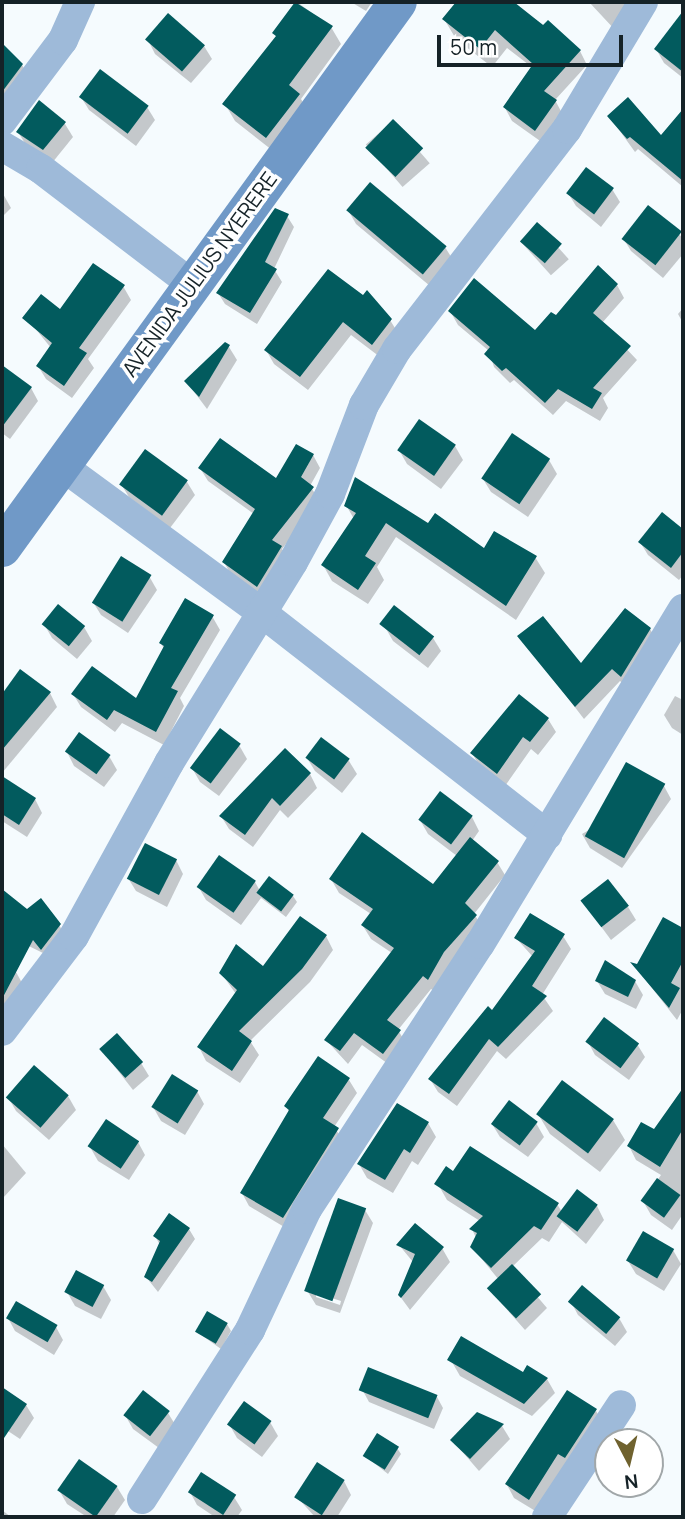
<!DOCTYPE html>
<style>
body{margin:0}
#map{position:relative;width:685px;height:1519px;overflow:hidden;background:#f5fbfe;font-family:Manrope,sans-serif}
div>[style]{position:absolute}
.shadow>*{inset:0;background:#0003;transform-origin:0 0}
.building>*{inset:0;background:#025b5e;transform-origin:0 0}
.street>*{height:30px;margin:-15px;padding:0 15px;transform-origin:15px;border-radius:15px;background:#9ebad9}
.secondary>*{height:38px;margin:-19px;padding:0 19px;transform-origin:19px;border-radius:19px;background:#7099c7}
span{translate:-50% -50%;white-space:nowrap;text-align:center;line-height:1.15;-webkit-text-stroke:7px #fff;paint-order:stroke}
.street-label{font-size:21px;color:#152227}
.frame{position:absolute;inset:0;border:4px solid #152227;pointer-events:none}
.north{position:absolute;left:594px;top:1428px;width:70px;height:70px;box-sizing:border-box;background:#fff;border:2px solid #a1a7a9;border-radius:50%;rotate:173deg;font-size:19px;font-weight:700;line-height:28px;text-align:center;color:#152227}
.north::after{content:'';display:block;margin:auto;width:24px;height:32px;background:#6f622f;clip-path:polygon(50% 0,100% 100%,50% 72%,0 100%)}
.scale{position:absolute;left:437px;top:35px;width:186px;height:32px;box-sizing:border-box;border:4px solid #152227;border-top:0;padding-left:9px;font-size:21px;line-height:24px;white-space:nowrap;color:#152227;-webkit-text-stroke:5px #fff;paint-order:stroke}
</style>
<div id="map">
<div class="shadow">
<i style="clip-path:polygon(297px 2px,331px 27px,341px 44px,301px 99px,309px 113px,277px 154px,235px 121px,225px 104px,277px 38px,274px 33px)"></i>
<i style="clip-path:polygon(351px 2px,372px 2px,366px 11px)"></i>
<i style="clip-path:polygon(458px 2px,511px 2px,580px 51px,587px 65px,555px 100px,563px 115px,543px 143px,512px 121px,505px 108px,533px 68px,507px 48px,492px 67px,456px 39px,444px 19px)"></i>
<i style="clip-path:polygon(589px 2px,636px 2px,616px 31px)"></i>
<i style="clip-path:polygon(674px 25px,683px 32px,683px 78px,664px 63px,656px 49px)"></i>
<i style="clip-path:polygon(148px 40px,204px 46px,212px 59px,191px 83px,155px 54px)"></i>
<i style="clip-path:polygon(2px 59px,22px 65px,30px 78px,2px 107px)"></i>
<i style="clip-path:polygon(81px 97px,147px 107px,155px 120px,136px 146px,89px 110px)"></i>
<i style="clip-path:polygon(40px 103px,65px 124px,73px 137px,52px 163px,26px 145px,18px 132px)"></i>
<i style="clip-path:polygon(609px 116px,661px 138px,677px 119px,683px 124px,683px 187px,638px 149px,635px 152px)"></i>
<i style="left:393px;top:121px;width:56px;height:36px;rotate:49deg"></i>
<i style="clip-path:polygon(612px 189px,620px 202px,601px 227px,576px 206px,568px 193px)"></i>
<i style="clip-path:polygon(2px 192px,11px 208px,2px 217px)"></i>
<i style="clip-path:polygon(648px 207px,683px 238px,683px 254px,663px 278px,631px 251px,623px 238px)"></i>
<i style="clip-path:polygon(348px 210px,445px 247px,453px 260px,430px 286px,356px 224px)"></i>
<i style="clip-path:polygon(287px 216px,294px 227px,274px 269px,282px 282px,257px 324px,225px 304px,218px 293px)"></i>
<i style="left:538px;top:225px;width:46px;height:24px;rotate:48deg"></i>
<i style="clip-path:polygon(617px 285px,624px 298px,602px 323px,637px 360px,603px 398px,608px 408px,600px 421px,566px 401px,553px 415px,514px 380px,510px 383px,494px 367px,489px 351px,458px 325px,450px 311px,535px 332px)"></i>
<i style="clip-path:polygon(123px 286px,131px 300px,88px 359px,94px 368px,72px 398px,46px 379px,38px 366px,51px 348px,34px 327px)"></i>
<i style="clip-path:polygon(363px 298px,390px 320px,398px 333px,380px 357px,351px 335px,308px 390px,274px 364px,266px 350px)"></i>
<i style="clip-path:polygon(683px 308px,683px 323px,678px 314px)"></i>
<i style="clip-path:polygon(229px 347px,237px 360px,207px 409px,186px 381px)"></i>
<i style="clip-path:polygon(3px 368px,31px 388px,38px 401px,10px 439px,2px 433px)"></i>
<i style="clip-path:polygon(455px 446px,463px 460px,441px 489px,407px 464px,399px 450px)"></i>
<i style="clip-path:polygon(146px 451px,187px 482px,195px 495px,170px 528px,129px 497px,121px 484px)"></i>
<i style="clip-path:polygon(313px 455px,320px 468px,310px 486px,320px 501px,282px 549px,288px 560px,265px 599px,231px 575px,224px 562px,254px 514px,208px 481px,200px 468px,277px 481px)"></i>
<i style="clip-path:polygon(549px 460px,557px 474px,528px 517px,491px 492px,483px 479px)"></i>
<i style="clip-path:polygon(346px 505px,428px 526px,484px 551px,535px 557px,545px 573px,516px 620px,396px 537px,377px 567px,384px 580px,368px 604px,332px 581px,323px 565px,354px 519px)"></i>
<i style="clip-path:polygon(663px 514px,683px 531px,683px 575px,679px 580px,648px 555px,640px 542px)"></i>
<i style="clip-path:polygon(149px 576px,157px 590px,128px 633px,101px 615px,93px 602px)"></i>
<i style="clip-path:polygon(398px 611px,433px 638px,441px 651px,428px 668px,393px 641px,385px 627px)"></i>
<i style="clip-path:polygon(212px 616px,220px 630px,180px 698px,184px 706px,164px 745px,122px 723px,115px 732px,81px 707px,73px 694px,136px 701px,164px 649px,161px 643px)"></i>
<i style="clip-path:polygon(44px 624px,84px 627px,92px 641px,77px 659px,52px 638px)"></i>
<i style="clip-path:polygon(650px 629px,658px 643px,630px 689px,620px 681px,584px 719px,520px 636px,581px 666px)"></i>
<i style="clip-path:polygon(21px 672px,50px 693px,57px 707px,2px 773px,2px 697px)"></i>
<i style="clip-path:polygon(675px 696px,683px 700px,683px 735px,672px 728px,664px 715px)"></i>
<i style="clip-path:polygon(548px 719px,556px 732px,538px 755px,531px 749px,505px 786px,480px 767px,472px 753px)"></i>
<i style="clip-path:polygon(322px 739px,349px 761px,357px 774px,342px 793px,315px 771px,307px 758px)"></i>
<i style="clip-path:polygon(239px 745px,247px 759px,219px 796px,200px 782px,192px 768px)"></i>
<i style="clip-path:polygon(67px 752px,109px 756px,117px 770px,104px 787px,74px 766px)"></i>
<i style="clip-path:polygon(310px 774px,317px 788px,288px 818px,280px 810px,253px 847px,229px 829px,221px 816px)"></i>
<i style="clip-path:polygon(2px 778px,35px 799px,42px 813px,27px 837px,2px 821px)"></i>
<i style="clip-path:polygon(664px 786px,671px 799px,622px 868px,590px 848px,582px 834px)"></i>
<i style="clip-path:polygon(472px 817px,479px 831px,472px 841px,497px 862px,505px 875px,474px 914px,484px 929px,436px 992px,431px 989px,398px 1030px,407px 1045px,391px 1066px,362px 1045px,348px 1064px,326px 1040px,392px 953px,371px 939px,363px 926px,371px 914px,339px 893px,331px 879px,433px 886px,457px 856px,428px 834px,420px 820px)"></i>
<i style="clip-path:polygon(176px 860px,183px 874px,167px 907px,136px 891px,128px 878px)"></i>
<i style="clip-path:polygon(255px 882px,260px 891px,293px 896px,297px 902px,286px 917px,261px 898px,241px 925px,206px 900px,198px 886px)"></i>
<i style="clip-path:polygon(2px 892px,27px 911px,59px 925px,67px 938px,43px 953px,2px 933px)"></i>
<i style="clip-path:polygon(583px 902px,628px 907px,636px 920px,611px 940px)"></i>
<i style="clip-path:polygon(664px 919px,683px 930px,683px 1009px,677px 1020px,634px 965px,638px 966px)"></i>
<i style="clip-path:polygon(326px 936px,333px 950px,310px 982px,250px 1041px,259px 1055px,240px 1083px,206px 1061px,199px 1047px,236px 994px,221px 973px,263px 969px)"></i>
<i style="clip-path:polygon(563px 936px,571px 949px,542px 995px,553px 1011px,506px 1059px,497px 1051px,457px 1106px,438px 1092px,430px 1079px,492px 1012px,533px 957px,516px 938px)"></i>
<i style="clip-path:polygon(2px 965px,16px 972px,27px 992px,2px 1007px)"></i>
<i style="clip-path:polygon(597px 981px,635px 981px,643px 995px,636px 1009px,605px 994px)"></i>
<i style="clip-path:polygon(588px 1042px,637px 1044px,645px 1057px,629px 1080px,595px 1055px)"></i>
<i style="clip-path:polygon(101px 1049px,141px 1063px,149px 1076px,133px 1090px)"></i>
<i style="clip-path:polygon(349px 1080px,357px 1093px,334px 1127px,345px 1143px,291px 1231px,249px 1206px,242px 1193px,289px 1112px,286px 1106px)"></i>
<i style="clip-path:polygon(562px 1083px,613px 1120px,625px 1140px,600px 1172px,550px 1134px,538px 1114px)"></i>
<i style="clip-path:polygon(683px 1088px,683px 1214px,672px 1230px,651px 1215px,643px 1201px,661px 1175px,636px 1160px,629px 1146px,654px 1131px)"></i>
<i style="clip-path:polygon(197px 1091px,204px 1104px,185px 1135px,161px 1121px,153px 1107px)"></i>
<i style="clip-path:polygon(68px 1096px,76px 1110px,49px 1140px,16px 1111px,8px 1097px)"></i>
<i style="clip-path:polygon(428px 1123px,436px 1137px,418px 1165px,412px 1161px,393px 1193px,367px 1178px,359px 1164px)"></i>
<i style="clip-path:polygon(536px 1123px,544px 1137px,528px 1157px,500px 1137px,492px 1124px)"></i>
<i style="clip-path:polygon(138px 1142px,145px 1155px,129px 1180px,98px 1161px,90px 1147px)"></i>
<i style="clip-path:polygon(2px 1144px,26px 1173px,3px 1198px,2px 1197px)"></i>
<i style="clip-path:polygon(439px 1186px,557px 1204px,562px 1212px,597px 1206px,604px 1220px,586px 1244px,562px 1222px,549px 1242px,542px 1238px,512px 1267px,547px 1308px,525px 1330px,489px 1289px,499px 1280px,472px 1247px,476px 1238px,472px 1229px,480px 1221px,447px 1200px)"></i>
<i style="clip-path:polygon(evenodd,365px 1210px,373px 1223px,340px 1313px,316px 1305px,308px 1292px,365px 1210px,316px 1293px,341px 1301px,340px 1305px,316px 1297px,316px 1293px)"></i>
<i style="clip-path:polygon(189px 1229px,195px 1239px,158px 1292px,146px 1277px,160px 1245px,155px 1236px)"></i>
<i style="clip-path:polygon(399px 1245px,442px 1248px,450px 1262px,410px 1310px,399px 1295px,413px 1262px)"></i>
<i style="clip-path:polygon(673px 1250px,681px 1264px,664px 1291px,636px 1274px,628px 1261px)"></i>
<i style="clip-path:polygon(103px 1286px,111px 1300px,101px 1319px,75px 1306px,67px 1292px)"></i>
<i style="clip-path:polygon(571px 1302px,619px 1318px,627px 1332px,615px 1346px,578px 1315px)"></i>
<i style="clip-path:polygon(8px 1318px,56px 1327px,63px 1340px,54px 1355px,15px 1331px)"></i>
<i style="clip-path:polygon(227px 1324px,231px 1331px,221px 1349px,197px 1332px)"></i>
<i style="clip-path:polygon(452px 1362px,523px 1374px,528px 1367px,547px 1379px,555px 1393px,532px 1416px,460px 1376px)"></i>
<i style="clip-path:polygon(2px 1389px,26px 1405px,34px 1418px,20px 1439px,2px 1427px)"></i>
<i style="clip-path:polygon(363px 1391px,437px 1397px,443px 1408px,434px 1429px,369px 1402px)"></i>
<i style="clip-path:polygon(596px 1411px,604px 1424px,537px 1512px,514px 1498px,507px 1485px)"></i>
<i style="clip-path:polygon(168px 1413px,176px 1426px,159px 1448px,133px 1429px,125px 1415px)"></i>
<i style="clip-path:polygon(477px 1415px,502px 1426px,510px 1439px,479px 1471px,452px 1440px)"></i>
<i style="clip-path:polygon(270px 1422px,278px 1436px,262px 1457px,237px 1438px,229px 1424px)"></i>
<i style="clip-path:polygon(397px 1448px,401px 1454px,388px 1474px,364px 1455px)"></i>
<i style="clip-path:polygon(344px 1481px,351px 1495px,337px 1517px,315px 1517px,297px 1497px)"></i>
<i style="clip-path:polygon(117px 1487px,125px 1500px,113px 1517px,87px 1517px,67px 1504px,59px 1490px)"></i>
<i style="clip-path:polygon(190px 1492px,234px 1497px,242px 1510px,237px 1517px,215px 1517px,197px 1505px)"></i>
<i style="clip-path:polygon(2px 1510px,11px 1517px,2px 1517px)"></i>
</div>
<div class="building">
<i style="clip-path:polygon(295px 2px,333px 26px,289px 85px,300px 94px,266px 138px,222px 104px,276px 36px,272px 33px)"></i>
<i style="clip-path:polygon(456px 2px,514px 2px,543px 25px,548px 20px,581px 50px,544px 91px,557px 100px,535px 131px,503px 107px,533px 64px,495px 30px,480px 49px,442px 19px)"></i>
<i style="clip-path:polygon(683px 11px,683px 72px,654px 49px)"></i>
<i style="left:168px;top:13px;width:49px;height:35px;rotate:41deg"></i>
<i style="clip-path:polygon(2px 43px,23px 64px,2px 92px)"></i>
<i style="left:100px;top:69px;width:61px;height:35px;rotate:37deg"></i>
<i style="clip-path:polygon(628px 97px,661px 135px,683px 109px,683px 181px,630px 137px,627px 139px,607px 116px)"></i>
<i style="clip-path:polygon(39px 100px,66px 122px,43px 150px,16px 132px)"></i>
<i style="left:393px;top:119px;width:42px;height:40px;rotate:44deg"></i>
<i style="left:586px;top:167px;width:35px;height:33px;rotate:37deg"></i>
<i style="left:370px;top:182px;width:100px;height:37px;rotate:40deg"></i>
<i style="left:648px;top:205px;width:43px;height:43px;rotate:38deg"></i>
<i style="clip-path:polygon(275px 208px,289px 214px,265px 262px,277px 269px,250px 313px,216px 293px)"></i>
<i style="left:537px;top:222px;width:33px;height:26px;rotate:41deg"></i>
<i style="clip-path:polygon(93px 263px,125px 285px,79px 348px,87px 353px,64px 386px,36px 366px,52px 343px,22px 318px,41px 294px,60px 309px)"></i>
<i style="clip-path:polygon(598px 265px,618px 284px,593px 313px,631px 346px,593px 388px,602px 393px,592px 409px,558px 389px,545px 403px,506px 368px,502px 371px,484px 354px,490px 347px,448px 311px,474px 278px,535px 330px,551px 312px,556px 315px)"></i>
<i style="clip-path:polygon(328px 269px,363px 295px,367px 290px,392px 319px,372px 345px,343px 322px,300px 377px,264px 350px)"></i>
<i style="clip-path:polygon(225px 342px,230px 345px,199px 397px,184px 381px)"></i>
<i style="clip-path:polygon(2px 365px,32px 387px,2px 427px)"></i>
<i style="left:419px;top:419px;width:45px;height:38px;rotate:35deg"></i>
<i style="left:512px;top:433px;width:46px;height:55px;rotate:34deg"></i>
<i style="clip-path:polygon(220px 438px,276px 478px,296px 444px,314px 454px,301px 477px,314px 487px,272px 540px,282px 546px,257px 587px,222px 562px,255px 509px,198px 468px)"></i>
<i style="left:145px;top:449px;width:53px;height:44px;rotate:36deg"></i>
<i style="clip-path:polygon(355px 477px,428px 523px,435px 513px,484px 548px,494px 531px,537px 556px,506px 606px,386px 523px,365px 556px,376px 563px,358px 590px,321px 565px,356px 513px,344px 506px)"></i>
<i style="clip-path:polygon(662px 512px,683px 529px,683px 552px,671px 568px,638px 542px)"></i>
<i style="left:121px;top:556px;width:36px;height:55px;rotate:32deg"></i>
<i style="clip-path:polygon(185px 598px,214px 615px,171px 688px,178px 691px,156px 732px,114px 710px,107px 720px,71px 694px,92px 666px,136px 698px,164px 646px,159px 643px)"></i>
<i style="left:58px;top:604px;width:35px;height:26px;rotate:39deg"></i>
<i style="left:394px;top:605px;width:51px;height:24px;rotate:38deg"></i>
<i style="clip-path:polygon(625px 608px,651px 628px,621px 677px,612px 669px,575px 707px,517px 636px,543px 616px,581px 663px)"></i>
<i style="clip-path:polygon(20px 669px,51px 692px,2px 750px,2px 694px)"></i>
<i style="clip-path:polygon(519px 694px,549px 718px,530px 742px,523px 737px,497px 774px,470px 753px)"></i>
<i style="left:220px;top:728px;width:26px;height:50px;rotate:37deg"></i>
<i style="left:79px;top:732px;width:39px;height:24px;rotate:36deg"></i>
<i style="left:321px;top:737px;width:36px;height:26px;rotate:37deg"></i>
<i style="clip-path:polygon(285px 748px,311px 773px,280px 806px,272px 798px,245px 835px,219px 816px)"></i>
<i style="left:626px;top:762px;width:45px;height:85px;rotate:29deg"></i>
<i style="clip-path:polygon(2px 776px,36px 798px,19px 825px,2px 814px)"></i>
<i style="left:440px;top:791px;width:41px;height:36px;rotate:37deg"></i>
<i style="clip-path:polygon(362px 832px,433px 884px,470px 837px,499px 861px,465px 903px,477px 915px,444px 952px,428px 980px,423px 976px,387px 1020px,401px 1030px,383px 1054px,354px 1033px,340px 1051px,324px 1040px,394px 948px,361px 925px,373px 909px,329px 879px)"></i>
<i style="left:145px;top:843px;width:36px;height:40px;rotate:27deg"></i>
<i style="left:219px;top:855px;width:45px;height:39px;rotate:35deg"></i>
<i style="left:269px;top:876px;width:31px;height:21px;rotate:37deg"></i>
<i style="left:608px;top:879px;width:34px;height:35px;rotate:52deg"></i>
<i style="clip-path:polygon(2px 889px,27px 909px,41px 898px,61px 924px,41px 950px,33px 940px,2px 999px)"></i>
<i style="clip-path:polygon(530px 913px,565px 934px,532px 986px,547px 996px,498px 1047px,489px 1039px,449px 1094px,428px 1079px,488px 1006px,492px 1010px,535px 951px,514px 938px)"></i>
<i style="clip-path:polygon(300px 916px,327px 935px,302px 969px,239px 1031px,252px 1041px,232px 1071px,197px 1047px,237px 990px,219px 973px,236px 944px,263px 966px)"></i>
<i style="clip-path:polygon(663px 917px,683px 928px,683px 961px,671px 983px,680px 988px,669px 1008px,630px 962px,637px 964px)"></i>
<i style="clip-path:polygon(605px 960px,636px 980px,628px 997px,595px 981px)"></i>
<i style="left:604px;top:1017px;width:44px;height:31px;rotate:37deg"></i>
<i style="left:117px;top:1033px;width:39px;height:24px;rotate:48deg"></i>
<i style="clip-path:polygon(318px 1056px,350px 1078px,323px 1118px,339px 1128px,283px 1218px,240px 1193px,289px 1110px,284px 1106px)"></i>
<i style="left:34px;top:1065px;width:46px;height:43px;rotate:41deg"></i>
<i style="left:172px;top:1074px;width:31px;height:39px;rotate:32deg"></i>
<i style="left:562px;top:1080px;width:65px;height:43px;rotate:37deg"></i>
<i style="clip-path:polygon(683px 1088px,683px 1129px,660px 1167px,627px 1146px,641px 1122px,654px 1129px)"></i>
<i style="left:509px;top:1100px;width:36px;height:30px;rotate:37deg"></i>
<i style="clip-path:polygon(397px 1103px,429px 1122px,410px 1153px,404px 1149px,385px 1180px,357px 1164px)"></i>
<i style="left:106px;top:1119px;width:40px;height:33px;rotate:34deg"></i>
<i style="clip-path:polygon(470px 1146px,559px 1203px,541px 1230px,534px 1226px,491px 1268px,470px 1247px,477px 1233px,469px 1229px,483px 1216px,434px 1184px,446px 1166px,453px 1171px)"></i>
<i style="left:657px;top:1178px;width:29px;height:28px;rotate:36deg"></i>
<i style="left:577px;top:1189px;width:26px;height:34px;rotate:37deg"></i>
<i style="left:338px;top:1198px;width:30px;height:99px;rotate:20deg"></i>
<i style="clip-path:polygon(169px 1213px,190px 1228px,152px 1282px,144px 1277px,160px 1241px,153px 1236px)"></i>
<i style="clip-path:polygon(415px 1223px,444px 1247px,401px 1298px,398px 1295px,415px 1254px,396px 1245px)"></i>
<i style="left:643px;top:1231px;width:36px;height:34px;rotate:30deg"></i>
<i style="left:512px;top:1264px;width:42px;height:35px;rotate:46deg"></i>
<i style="left:76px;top:1270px;width:32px;height:25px;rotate:28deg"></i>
<i style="left:582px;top:1285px;width:50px;height:22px;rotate:40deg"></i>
<i style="left:16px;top:1301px;width:48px;height:20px;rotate:30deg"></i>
<i style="left:207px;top:1311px;width:24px;height:24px;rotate:30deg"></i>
<i style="clip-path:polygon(461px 1336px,523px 1372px,527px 1365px,548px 1378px,524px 1404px,447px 1360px)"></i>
<i style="left:368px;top:1367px;width:75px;height:25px;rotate:22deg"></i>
<i style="clip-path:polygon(2px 1387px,27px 1404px,2px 1441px)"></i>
<i style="left:143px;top:1390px;width:34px;height:32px;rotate:38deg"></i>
<i style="clip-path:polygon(567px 1390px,597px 1409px,565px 1458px,558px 1454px,529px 1500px,505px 1484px)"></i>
<i style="left:244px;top:1401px;width:34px;height:29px;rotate:36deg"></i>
<i style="clip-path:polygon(477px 1412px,504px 1424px,470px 1459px,450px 1440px)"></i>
<i style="clip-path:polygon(627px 1428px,648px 1442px,618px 1442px)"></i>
<i style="left:377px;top:1433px;width:26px;height:27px;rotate:32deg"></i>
<i style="left:79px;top:1459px;width:47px;height:38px;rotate:35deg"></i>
<i style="left:317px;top:1462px;width:33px;height:42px;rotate:33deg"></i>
<i style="left:201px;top:1472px;width:42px;height:24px;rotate:33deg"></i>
</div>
<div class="street">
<i style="left:2px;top:121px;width:101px;rotate:-53deg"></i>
<i style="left:63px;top:40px;width:42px;rotate:-65.9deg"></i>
<i style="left:2px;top:146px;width:45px;rotate:30.5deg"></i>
<i style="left:41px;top:169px;width:188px;rotate:37.4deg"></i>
<i style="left:62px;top:466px;width:247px;rotate:36.3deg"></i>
<i style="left:261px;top:612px;width:363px;rotate:37.9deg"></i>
<i style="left:2px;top:1031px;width:119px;rotate:-52.8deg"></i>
<i style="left:74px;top:936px;width:197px;rotate:-61.2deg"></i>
<i style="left:169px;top:763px;width:236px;rotate:-58.3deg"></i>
<i style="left:293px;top:562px;width:77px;rotate:-61.4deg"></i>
<i style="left:330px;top:494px;width:95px;rotate:-69.1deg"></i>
<i style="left:364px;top:405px;width:65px;rotate:-59.5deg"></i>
<i style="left:397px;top:349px;width:278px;rotate:-52.3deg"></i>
<i style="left:567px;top:129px;width:148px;rotate:-59.1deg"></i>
<i style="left:142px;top:1499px;width:201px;rotate:-57.4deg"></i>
<i style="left:250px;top:1330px;width:134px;rotate:-64.8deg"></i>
<i style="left:307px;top:1209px;width:316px;rotate:-56.9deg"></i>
<i style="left:480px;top:944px;width:392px;rotate:-58.8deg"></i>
<i style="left:547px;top:1517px;width:134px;rotate:-56.5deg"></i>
</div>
<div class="secondary">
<i style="left:2px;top:548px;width:674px;rotate:-54.05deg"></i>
</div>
<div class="street-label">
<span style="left:199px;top:274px;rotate:-54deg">AVENIDA JULIUS NYERERE</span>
</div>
<div class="frame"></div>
<div class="north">N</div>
<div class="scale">50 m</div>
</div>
